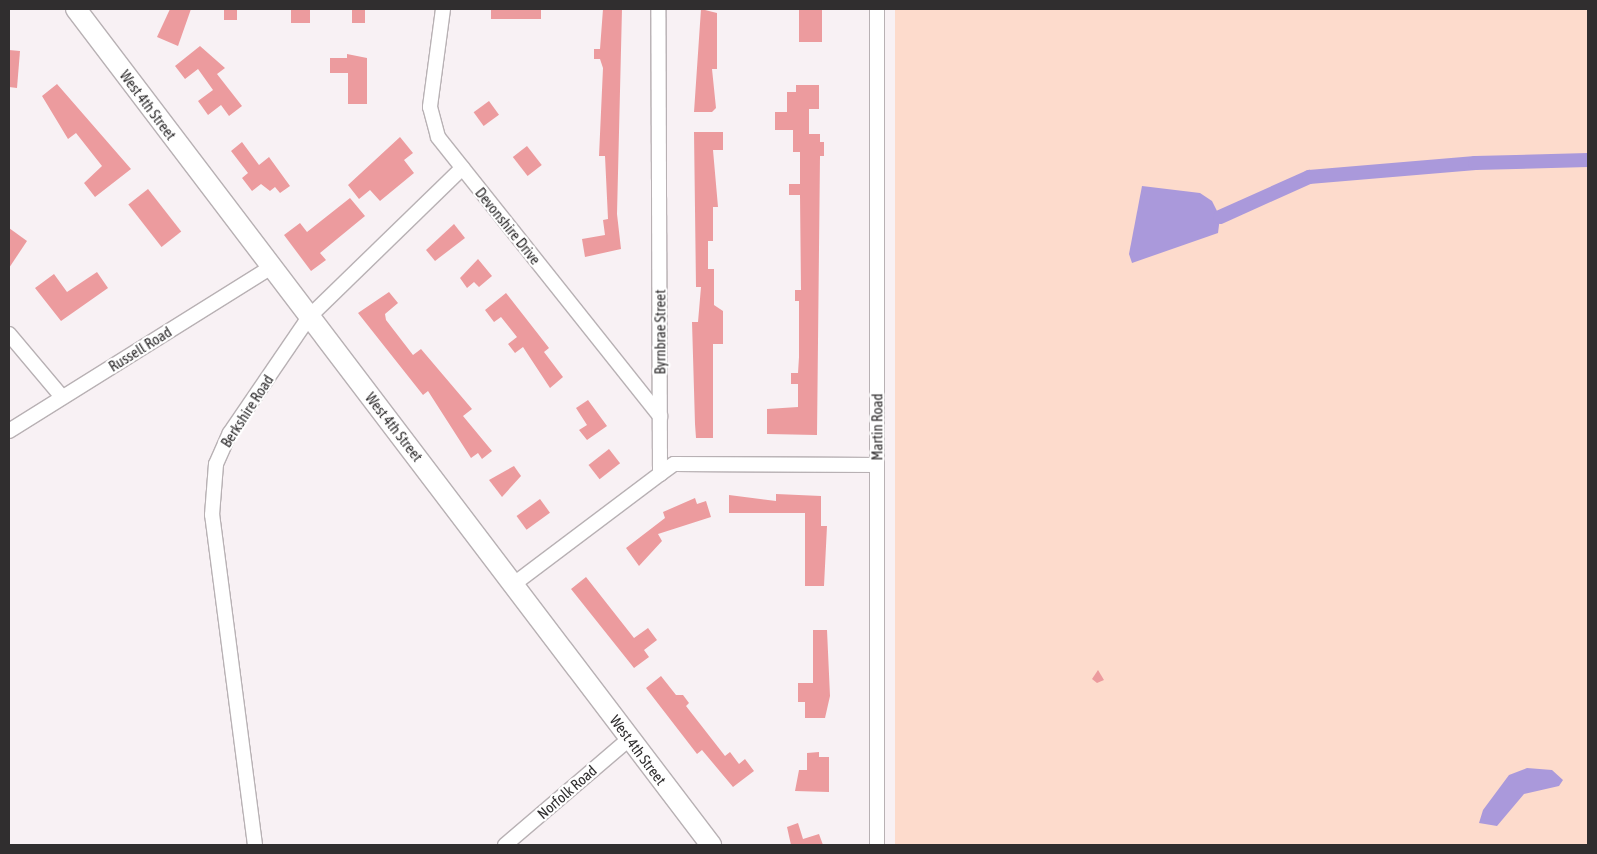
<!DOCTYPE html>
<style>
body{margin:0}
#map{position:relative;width:1597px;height:854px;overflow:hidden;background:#f8f1f4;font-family:"Asap Condensed",sans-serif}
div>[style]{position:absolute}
.green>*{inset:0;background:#fddbcc;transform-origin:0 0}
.water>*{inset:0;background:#aa99db}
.canal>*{height:14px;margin:-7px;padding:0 7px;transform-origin:7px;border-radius:7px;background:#aa99db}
.building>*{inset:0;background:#ec9b9e;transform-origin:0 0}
.roads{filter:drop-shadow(1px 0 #b8b1b4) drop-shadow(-1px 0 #b8b1b4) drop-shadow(0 1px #b8b1b4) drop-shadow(0 -1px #b8b1b4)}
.minor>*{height:14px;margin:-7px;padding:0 7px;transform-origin:7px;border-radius:7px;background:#fff}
.secondary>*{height:20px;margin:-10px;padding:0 10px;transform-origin:10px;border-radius:10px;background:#fff}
span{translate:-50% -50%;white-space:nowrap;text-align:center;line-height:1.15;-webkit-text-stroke:4.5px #fff;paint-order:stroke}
.street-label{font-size:15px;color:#302e2f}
.frame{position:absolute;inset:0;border:10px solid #302e2f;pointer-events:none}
</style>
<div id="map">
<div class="green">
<i style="left:895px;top:9px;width:693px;height:836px"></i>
</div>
<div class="water">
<i style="clip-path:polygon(1142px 186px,1200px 193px,1212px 201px,1220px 217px,1218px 233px,1132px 263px,1129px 254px)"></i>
<i style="clip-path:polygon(1527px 768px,1552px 770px,1563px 780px,1559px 786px,1524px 794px,1497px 826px,1479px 823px,1483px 810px,1509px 775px)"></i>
</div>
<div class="canal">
<i style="left:1220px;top:217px;width:98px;rotate:-24.2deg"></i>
<i style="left:1309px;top:177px;width:167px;rotate:-4.8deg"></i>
<i style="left:1475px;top:163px;width:113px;rotate:-1.5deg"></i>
</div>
<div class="building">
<i style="clip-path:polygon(170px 9px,191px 9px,178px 46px,157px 37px)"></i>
<i style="left:224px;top:9px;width:13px;height:11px"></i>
<i style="left:291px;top:9px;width:19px;height:14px"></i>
<i style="left:352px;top:9px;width:13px;height:14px"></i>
<i style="left:491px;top:9px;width:50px;height:10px"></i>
<i style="clip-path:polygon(603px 9px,622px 9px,617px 214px,621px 249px,585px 257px,582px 239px,605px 235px,603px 220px,608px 219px,605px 156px,599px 156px,603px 68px,600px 59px,594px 59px,594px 49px,600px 49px)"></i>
<i style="clip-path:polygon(701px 9px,717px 13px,717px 69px,712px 69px,716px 108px,712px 112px,694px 112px)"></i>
<i style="left:799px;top:9px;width:23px;height:33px"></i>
<i style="clip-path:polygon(200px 46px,225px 68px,217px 74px,242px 106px,229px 116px,221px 105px,208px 115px,198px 101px,213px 90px,198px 69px,185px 79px,175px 66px)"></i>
<i style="clip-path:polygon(9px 50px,20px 51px,17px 88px,9px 87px)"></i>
<i style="clip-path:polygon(347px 54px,367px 58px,367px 104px,348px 104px,348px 73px,330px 73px,330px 58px,347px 58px)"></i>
<i style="clip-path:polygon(57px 84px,131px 169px,95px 197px,84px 183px,102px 166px,76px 133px,68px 139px,42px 96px)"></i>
<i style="clip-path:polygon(796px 85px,819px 85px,819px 109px,809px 109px,809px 134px,820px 134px,820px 142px,824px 142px,824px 156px,820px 156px,817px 435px,767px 434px,767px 409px,798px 407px,798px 384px,791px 384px,791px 373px,798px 373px,799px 357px,799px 301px,795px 301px,795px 290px,801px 290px,800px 195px,789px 195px,789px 184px,800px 184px,800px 152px,793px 152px,793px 130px,775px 130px,775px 112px,787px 112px,787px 92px,796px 92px)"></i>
<i style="left:489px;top:101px;width:17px;height:19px;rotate:54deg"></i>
<i style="clip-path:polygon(694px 132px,723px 132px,723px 150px,713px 150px,718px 207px,713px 207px,713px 241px,708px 241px,708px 269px,714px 269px,714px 305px,723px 311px,723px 344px,713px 344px,713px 438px,696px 438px,695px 424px,692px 322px,698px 322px,701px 287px,696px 287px)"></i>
<i style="clip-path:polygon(400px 137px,413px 153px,404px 160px,414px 173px,380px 201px,370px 190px,359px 199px,348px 185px)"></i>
<i style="clip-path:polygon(242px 142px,259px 165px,269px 157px,290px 186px,280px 193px,275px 187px,270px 191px,261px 184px,252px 191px,242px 178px,248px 173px,231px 151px)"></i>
<i style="left:527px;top:146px;width:24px;height:18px;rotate:52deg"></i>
<i style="left:148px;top:189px;width:54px;height:25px;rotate:52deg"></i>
<i style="clip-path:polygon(350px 198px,365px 216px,320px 253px,326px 260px,311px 271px,284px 235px,300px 223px,307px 232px)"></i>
<i style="clip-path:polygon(454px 224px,465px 238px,435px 261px,426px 250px)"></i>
<i style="clip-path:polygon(9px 228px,27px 241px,9px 268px)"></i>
<i style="clip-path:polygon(478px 259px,492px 276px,479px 287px,474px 282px,467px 288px,460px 278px)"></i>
<i style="clip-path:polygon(97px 272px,108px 288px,61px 321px,35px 288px,54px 274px,67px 292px)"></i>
<i style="clip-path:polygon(389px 292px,398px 303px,385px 314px,386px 320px,413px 355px,421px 349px,472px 409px,463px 416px,492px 451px,482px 459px,478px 453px,471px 458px,428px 391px,423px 395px,358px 313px)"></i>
<i style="clip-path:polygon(506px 293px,549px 348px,544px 352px,563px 377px,550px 388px,523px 347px,515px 353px,508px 344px,517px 337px,501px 317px,494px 322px,485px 310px)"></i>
<i style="clip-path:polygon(588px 400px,607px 426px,587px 440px,579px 430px,587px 425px,576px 408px)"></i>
<i style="left:609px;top:449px;width:18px;height:26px;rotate:52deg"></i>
<i style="clip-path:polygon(514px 466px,521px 476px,502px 497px,489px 480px)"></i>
<i style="clip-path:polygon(776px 494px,821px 496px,821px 526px,827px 526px,824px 586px,805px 586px,805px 513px,729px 513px,729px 495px,776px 501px)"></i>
<i style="clip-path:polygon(695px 498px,697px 504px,706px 501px,711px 517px,658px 534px,662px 541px,639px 566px,626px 548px,665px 518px,663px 512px)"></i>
<i style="left:540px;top:499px;width:17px;height:29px;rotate:54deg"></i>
<i style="clip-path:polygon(586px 577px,634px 638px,648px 628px,657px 640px,644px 650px,649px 657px,634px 668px,571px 589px)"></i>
<i style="clip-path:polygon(813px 630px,827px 630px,830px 696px,825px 718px,805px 718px,805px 702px,798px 702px,798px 683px,813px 683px)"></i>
<i style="clip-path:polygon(1098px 670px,1104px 680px,1097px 683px,1092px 679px)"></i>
<i style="clip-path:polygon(661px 676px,676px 695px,683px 695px,689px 703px,686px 706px,725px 756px,730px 752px,739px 764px,745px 759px,754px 771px,733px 787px,702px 750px,697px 754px,646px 688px)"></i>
<i style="clip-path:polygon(819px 752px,819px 757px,829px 757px,829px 792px,795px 791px,799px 770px,807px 770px,807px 753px)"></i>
<i style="clip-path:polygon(798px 823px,803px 839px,819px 834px,823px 845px,791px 845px,787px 827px)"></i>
</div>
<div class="roads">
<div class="minor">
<i style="left:443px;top:9px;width:99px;rotate:97.6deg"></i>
<i style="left:430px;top:107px;width:31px;rotate:75deg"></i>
<i style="left:438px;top:137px;width:357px;rotate:51.5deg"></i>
<i style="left:877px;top:9px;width:836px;rotate:90deg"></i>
<i style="left:9px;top:334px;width:82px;rotate:49.9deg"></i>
<i style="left:9px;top:431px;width:308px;rotate:-32deg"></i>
<i style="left:660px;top:474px;width:17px;rotate:-36deg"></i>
<i style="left:674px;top:464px;width:203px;rotate:0.3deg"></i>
<i style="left:514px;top:584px;width:183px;rotate:-37deg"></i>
<i style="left:660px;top:474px;width:465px;rotate:-90.2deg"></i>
<i style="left:255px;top:845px;width:333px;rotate:-97.4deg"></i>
<i style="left:212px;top:515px;width:51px;rotate:-85.5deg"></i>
<i style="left:216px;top:464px;width:34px;rotate:-66deg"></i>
<i style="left:230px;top:433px;width:140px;rotate:-55.7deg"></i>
<i style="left:309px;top:317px;width:214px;rotate:-44.2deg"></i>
<i style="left:505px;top:845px;width:163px;rotate:-40.5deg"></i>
</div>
<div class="secondary">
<i style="left:76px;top:9px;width:1050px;rotate:52.78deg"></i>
</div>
</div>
<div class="street-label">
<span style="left:148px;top:105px;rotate:53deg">West 4th Street</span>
<span style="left:508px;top:226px;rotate:51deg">Devonshire Drive</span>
<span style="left:660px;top:332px;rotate:-90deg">Byrnbrae Street</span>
<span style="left:140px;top:349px;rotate:-32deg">Russell Road</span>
<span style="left:247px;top:411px;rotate:-57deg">Berkshire Road</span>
<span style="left:394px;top:427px;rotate:52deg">West 4th Street</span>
<span style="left:877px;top:427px;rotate:-90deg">Martin Road</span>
<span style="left:638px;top:750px;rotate:53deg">West 4th Street</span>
<span style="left:567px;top:792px;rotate:-41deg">Norfolk Road</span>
</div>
<div class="frame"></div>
</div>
